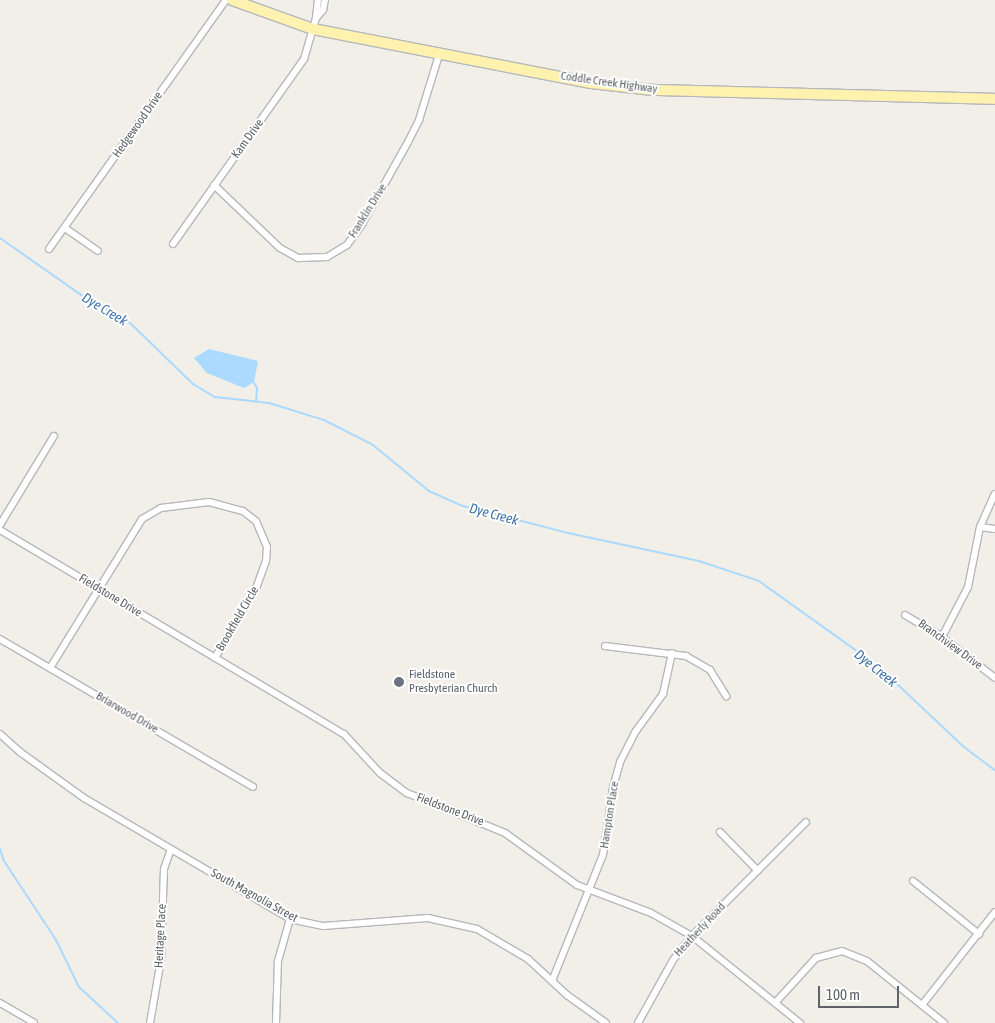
<!DOCTYPE html>
<style>
body{margin:0}
#map{position:relative;width:995px;height:1023px;overflow:hidden;background:#f1efe8;font-family:"Asap Condensed",sans-serif}
div>[style]{position:absolute}
.water>*{inset:0;background:#aadaff}
.stream>*{height:2px;margin:-1px;padding:0 1px;transform-origin:1px;border-radius:1px;background:#aadaff}
.roads{filter:drop-shadow(1px 0 #b5b8bc) drop-shadow(-1px 0 #b5b8bc) drop-shadow(0 1px #b5b8bc) drop-shadow(0 -1px #b5b8bc)}
.minor>*{height:6px;margin:-3px;padding:0 3px;transform-origin:3px;border-radius:3px;background:#fff}
.primary>*{height:10px;margin:-5px;padding:0 5px;transform-origin:5px;border-radius:5px;background:#fff2af}
.dots>*{width:14px;height:14px;translate:-50% -50%;box-sizing:border-box;border:2px solid #fff;border-radius:50%}
span{translate:-50% -50%;white-space:nowrap;text-align:center;line-height:1.15;-webkit-text-stroke:4px #fff;paint-order:stroke}
.street-label{font-size:12px;color:#5f6368}
.worship-label{font-size:12px;color:#5b616d}
.left{translate:0 -50%;text-align:left}
.water-label{font-size:14px;color:#4174aa;font-style:italic}
.scale{position:absolute;left:818px;top:986px;width:81px;height:22px;box-sizing:border-box;border:2px solid #5f6368;border-top:0;padding-left:6px;font-size:15px;line-height:18px;white-space:nowrap;color:#5f6368;-webkit-text-stroke:4px #fff;paint-order:stroke}
</style>
<div id="map">
<div class="water">
<i style="clip-path:polygon(209px 349px,258px 361px,254px 382px,244px 388px,207px 373px,194px 358px)"></i>
</div>
<div class="stream">
<i style="left:0;top:238px;width:99px;rotate:35.1deg"></i>
<i style="left:81px;top:295px;width:54px;rotate:29deg"></i>
<i style="left:128px;top:321px;width:91px;rotate:44.1deg"></i>
<i style="left:193px;top:384px;width:26px;rotate:31deg"></i>
<i style="left:215px;top:397px;width:54px;rotate:6.3deg"></i>
<i style="left:269px;top:403px;width:58px;rotate:17.2deg"></i>
<i style="left:324px;top:420px;width:55px;rotate:27deg"></i>
<i style="left:373px;top:445px;width:72px;rotate:39.4deg"></i>
<i style="left:429px;top:491px;width:37px;rotate:24deg"></i>
<i style="left:463px;top:506px;width:108px;rotate:14.4deg"></i>
<i style="left:568px;top:533px;width:134px;rotate:12.1deg"></i>
<i style="left:699px;top:561px;width:63px;rotate:18.4deg"></i>
<i style="left:759px;top:581px;width:148px;rotate:35.6deg"></i>
<i style="left:879px;top:667px;width:117px;rotate:43.3deg"></i>
<i style="left:964px;top:747px;width:39px;rotate:37deg"></i>
<i style="left:253px;top:381px;width:8px;rotate:60deg"></i>
<i style="left:257px;top:388px;width:14px;rotate:94deg"></i>
<i style="left:0;top:849px;width:13px;rotate:72deg"></i>
<i style="left:4px;top:861px;width:95px;rotate:56.6deg"></i>
<i style="left:56px;top:940px;width:52px;rotate:63.9deg"></i>
<i style="left:79px;top:987px;width:53px;rotate:42.7deg"></i>
</div>
<div class="roads">
<div class="minor">
<i style="left:316px;top:18px;width:11px;rotate:-49deg"></i>
<i style="left:323px;top:10px;width:10px;rotate:-79deg"></i>
<i style="left:214px;top:185px;width:91px;rotate:43.7deg"></i>
<i style="left:280px;top:248px;width:21px;rotate:29deg"></i>
<i style="left:298px;top:258px;width:29px;rotate:-2deg"></i>
<i style="left:327px;top:257px;width:23px;rotate:-31deg"></i>
<i style="left:347px;top:245px;width:26px;rotate:-54deg"></i>
<i style="left:362px;top:224px;width:94px;rotate:-60.7deg"></i>
<i style="left:408px;top:142px;width:25px;rotate:-63deg"></i>
<i style="left:419px;top:120px;width:68px;rotate:-72.9deg"></i>
<i style="left:65px;top:228px;width:40px;rotate:34.9deg"></i>
<i style="left:173px;top:244px;width:227px;rotate:-54.7deg"></i>
<i style="left:304px;top:59px;width:43px;rotate:-73.7deg"></i>
<i style="left:316px;top:18px;width:18px;rotate:-84deg"></i>
<i style="left:49px;top:249px;width:305px;rotate:-54.6deg"></i>
<i style="left:0;top:525px;width:104px;rotate:-58.8deg"></i>
<i style="left:980px;top:527px;width:15px;rotate:8deg"></i>
<i style="left:0;top:530px;width:400px;rotate:30.7deg"></i>
<i style="left:344px;top:734px;width:53px;rotate:47.3deg"></i>
<i style="left:380px;top:773px;width:34px;rotate:37deg"></i>
<i style="left:407px;top:793px;width:106px;rotate:22.2deg"></i>
<i style="left:505px;top:833px;width:89px;rotate:35.8deg"></i>
<i style="left:577px;top:885px;width:79px;rotate:20.7deg"></i>
<i style="left:651px;top:913px;width:47px;rotate:29.3deg"></i>
<i style="left:692px;top:936px;width:139px;rotate:38.9deg"></i>
<i style="left:905px;top:615px;width:43px;rotate:30.7deg"></i>
<i style="left:942px;top:637px;width:67px;rotate:37.7deg"></i>
<i style="left:942px;top:637px;width:56px;rotate:-62.5deg"></i>
<i style="left:968px;top:587px;width:61px;rotate:-78.7deg"></i>
<i style="left:980px;top:527px;width:36px;rotate:-66deg"></i>
<i style="left:0;top:639px;width:293px;rotate:30.3deg"></i>
<i style="left:605px;top:646px;width:82px;rotate:7deg"></i>
<i style="left:686px;top:656px;width:28px;rotate:30deg"></i>
<i style="left:710px;top:670px;width:31px;rotate:58deg"></i>
<i style="left:50px;top:668px;width:175px;rotate:-58.3deg"></i>
<i style="left:142px;top:519px;width:22px;rotate:-30deg"></i>
<i style="left:161px;top:508px;width:48px;rotate:-7.1deg"></i>
<i style="left:209px;top:502px;width:35px;rotate:15deg"></i>
<i style="left:243px;top:511px;width:16px;rotate:38deg"></i>
<i style="left:256px;top:521px;width:28px;rotate:67deg"></i>
<i style="left:267px;top:547px;width:14px;rotate:94deg"></i>
<i style="left:266px;top:561px;width:29px;rotate:110deg"></i>
<i style="left:256px;top:588px;width:81px;rotate:120.4deg"></i>
<i style="left:0;top:734px;width:27px;rotate:42deg"></i>
<i style="left:20px;top:752px;width:79px;rotate:35.7deg"></i>
<i style="left:84px;top:798px;width:239px;rotate:30.4deg"></i>
<i style="left:290px;top:919px;width:34px;rotate:12deg"></i>
<i style="left:323px;top:926px;width:105px;rotate:-4.4deg"></i>
<i style="left:428px;top:918px;width:50px;rotate:12.7deg"></i>
<i style="left:477px;top:929px;width:59px;rotate:30.5deg"></i>
<i style="left:528px;top:959px;width:53px;rotate:42.7deg"></i>
<i style="left:567px;top:995px;width:48px;rotate:35.7deg"></i>
<i style="left:720px;top:832px;width:54px;rotate:45.7deg"></i>
<i style="left:913px;top:881px;width:85px;rotate:38.8deg"></i>
<i style="left:552px;top:981px;width:136px;rotate:-68deg"></i>
<i style="left:603px;top:855px;width:69px;rotate:-81.6deg"></i>
<i style="left:613px;top:787px;width:26px;rotate:-74deg"></i>
<i style="left:620px;top:762px;width:35px;rotate:-63deg"></i>
<i style="left:636px;top:731px;width:46px;rotate:-53.9deg"></i>
<i style="left:663px;top:694px;width:42px;rotate:-77.6deg"></i>
<i style="left:0;top:1003px;width:39px;rotate:30deg"></i>
<i style="left:775px;top:1003px;width:61px;rotate:-47.7deg"></i>
<i style="left:816px;top:958px;width:27px;rotate:-15deg"></i>
<i style="left:842px;top:951px;width:27px;rotate:22deg"></i>
<i style="left:867px;top:961px;width:99px;rotate:38.8deg"></i>
<i style="left:922px;top:1005px;width:118px;rotate:-51.9deg"></i>
<i style="left:150px;top:1023px;width:65px;rotate:-80.2deg"></i>
<i style="left:161px;top:959px;width:90px;rotate:-88.1deg"></i>
<i style="left:164px;top:869px;width:21px;rotate:-71deg"></i>
<i style="left:276px;top:1023px;width:62px;rotate:-88.2deg"></i>
<i style="left:278px;top:961px;width:44px;rotate:-74.1deg"></i>
<i style="left:638px;top:1023px;width:72px;rotate:-60.9deg"></i>
<i style="left:673px;top:960px;width:31px;rotate:-52deg"></i>
<i style="left:692px;top:936px;width:161px;rotate:-45deg"></i>
</div>
<div class="primary">
<i style="left:232px;top:0;width:86px;rotate:19.7deg"></i>
<i style="left:313px;top:29px;width:283px;rotate:11deg"></i>
<i style="left:591px;top:83px;width:62px;rotate:6.4deg"></i>
<i style="left:653px;top:90px;width:342px;rotate:1.5deg"></i>
</div>
</div>
<div class="dots">
<i style="left:399px;top:682px;background:#6b7280"></i>
</div>
<div class="street-label">
<span style="left:609px;top:83px;rotate:8deg">Coddle Creek Highway</span>
<span style="left:138px;top:125px;rotate:-55deg">Hedgewood Drive</span>
<span style="left:248px;top:139px;rotate:-54deg">Kam Drive</span>
<span style="left:368px;top:211px;rotate:-58deg">Franklin Drive</span>
<span style="left:110px;top:596px;rotate:31deg">Fieldstone Drive</span>
<span style="left:238px;top:619px;rotate:-60deg">Brookfield Circle</span>
<span style="left:950px;top:645px;rotate:36deg">Branchview Drive</span>
<span style="left:127px;top:713px;rotate:30deg">Briarwood Drive</span>
<span style="left:450px;top:810px;rotate:21deg">Fieldstone Drive</span>
<span style="left:610px;top:815px;rotate:-81deg">Hampton Place</span>
<span style="left:254px;top:896px;rotate:29deg">South Magnolia Street</span>
<span style="left:700px;top:930px;rotate:-47deg">Heatherly Road</span>
<span style="left:161px;top:936px;rotate:-87deg">Heritage Place</span>
</div>
<div class="worship-label">
<span class="left" style="left:409px;top:682px">Fieldstone<br>Presbyterian Church</span>
</div>
<div class="water-label">
<span style="left:105px;top:309px;rotate:31deg">Dye Creek</span>
<span style="left:494px;top:514px;rotate:15deg">Dye Creek</span>
<span style="left:876px;top:668px;rotate:39deg">Dye Creek</span>
</div>
<div class="scale">100 m</div>
</div>
